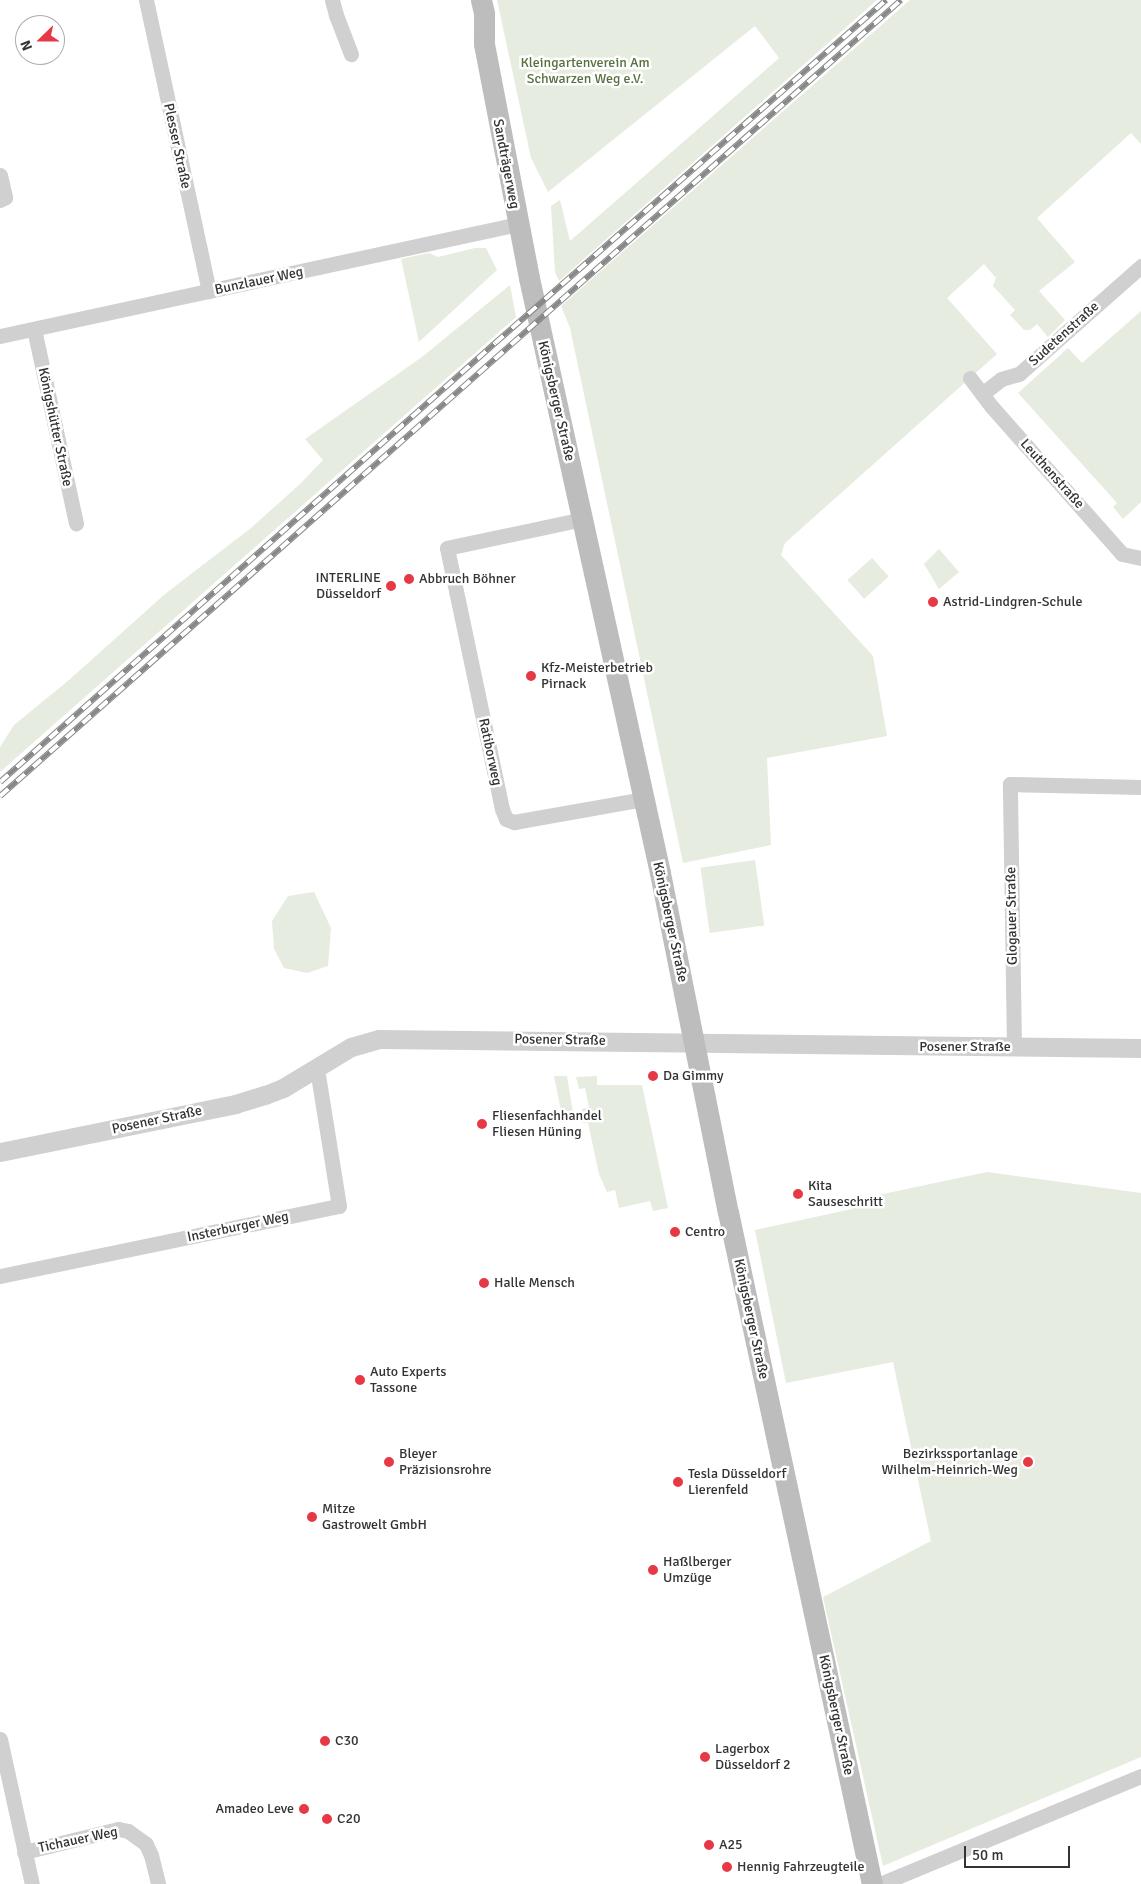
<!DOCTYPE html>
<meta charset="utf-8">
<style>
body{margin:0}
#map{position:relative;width:1141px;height:1884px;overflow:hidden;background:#fff;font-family:Signika,sans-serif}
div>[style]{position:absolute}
.green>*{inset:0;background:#e6ecdf;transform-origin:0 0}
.minor>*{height:15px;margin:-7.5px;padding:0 7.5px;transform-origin:7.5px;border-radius:7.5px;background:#d0d0d0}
.tertiary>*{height:19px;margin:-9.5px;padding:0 9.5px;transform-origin:9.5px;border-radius:9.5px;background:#d0d0d0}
.secondary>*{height:21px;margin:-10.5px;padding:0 10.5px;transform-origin:10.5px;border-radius:10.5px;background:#bdbdbd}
.rail>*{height:5.5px;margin-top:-2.75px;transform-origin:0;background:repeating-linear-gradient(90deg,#fff 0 11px,#888 0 22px);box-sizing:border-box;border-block:1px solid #888}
.dots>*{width:14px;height:14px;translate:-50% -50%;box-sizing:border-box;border:2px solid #fff;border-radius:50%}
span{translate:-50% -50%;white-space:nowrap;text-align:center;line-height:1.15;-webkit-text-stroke:5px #fff;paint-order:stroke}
.park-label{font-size:14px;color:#56703f}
.street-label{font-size:14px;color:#333}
.poi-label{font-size:14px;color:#333}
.right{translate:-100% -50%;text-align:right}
.left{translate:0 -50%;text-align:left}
.north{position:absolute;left:15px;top:15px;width:50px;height:50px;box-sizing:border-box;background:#fff;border:1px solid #adadad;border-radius:50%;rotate:248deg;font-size:14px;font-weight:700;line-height:20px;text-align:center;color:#333}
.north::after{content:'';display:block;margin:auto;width:18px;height:22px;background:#e63946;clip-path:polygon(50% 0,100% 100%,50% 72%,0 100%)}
.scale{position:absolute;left:964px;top:1846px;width:106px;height:22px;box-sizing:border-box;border:2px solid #333;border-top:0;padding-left:6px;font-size:15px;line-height:18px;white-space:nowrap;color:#333;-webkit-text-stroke:4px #fff;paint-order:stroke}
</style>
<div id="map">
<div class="green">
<i style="clip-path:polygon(497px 0,877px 0,559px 281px,555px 272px,551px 206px,560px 200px,570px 241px,779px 58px,755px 26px,548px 192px,531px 158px)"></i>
<i style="clip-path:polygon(910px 0,1141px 0,1141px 144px,1131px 133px,1037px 218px,1075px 262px,1039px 291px,1065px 320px,1048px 337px,1037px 324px,1030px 330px,1024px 330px,1010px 315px,1015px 310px,993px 286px,996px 278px,984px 264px,947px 298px,997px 354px,785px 543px,781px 555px,873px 656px,887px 736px,767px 758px,771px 845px,683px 863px,570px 328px,561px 306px)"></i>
<i style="clip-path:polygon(475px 248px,486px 248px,497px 270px,419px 342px,401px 259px,429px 253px,438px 257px)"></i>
<i style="clip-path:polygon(510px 285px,516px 317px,0 772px,0 747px,14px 725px,69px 680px,165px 594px,251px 528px,300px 484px,323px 460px,305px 439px,422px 357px)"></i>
<i style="clip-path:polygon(1141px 311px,1141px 502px,1123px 519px,1113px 507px,1117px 503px,1018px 393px,1068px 348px,1082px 363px)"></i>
<i style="clip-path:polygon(939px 549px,959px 572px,939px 589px,924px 564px)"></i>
<i style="left:872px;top:558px;width:25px;height:33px;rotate:48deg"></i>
<i style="left:755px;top:860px;width:66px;height:55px;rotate:82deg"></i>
<i style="clip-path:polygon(314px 892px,331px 928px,328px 966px,307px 973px,284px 968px,274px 949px,272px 921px,288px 896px)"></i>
<i style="clip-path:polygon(554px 1076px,567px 1076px,573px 1113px,562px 1116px)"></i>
<i style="clip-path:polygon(597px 1076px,597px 1085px,642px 1085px,668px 1208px,653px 1211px,650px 1201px,619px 1208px,615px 1190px,607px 1192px,599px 1174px,588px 1123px,583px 1123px,582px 1109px,589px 1107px,585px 1088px,579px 1089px,576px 1077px)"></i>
<i style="clip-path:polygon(987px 1172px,1141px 1193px,1141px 1757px,883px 1866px,823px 1597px,931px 1541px,893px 1362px,786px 1383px,755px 1230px,852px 1209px,850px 1201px)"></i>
</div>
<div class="minor">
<i style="left:146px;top:0;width:298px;rotate:77.8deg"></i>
<i style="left:332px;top:0;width:16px;rotate:75deg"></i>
<i style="left:336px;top:15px;width:42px;rotate:69deg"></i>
<i style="left:0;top:175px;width:23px;rotate:77deg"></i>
<i style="left:5px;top:197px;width:6px;rotate:149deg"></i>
<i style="left:34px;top:329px;width:199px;rotate:77.8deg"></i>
<i style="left:0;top:336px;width:530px;rotate:-12.2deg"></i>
<i style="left:970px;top:378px;width:36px;rotate:53deg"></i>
<i style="left:992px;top:407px;width:196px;rotate:48.5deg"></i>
<i style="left:1122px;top:554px;width:19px;rotate:12deg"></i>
<i style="left:982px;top:394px;width:24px;rotate:-38deg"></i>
<i style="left:1001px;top:379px;width:19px;rotate:-16deg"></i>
<i style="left:1019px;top:374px;width:163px;rotate:-41.5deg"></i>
<i style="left:583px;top:519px;width:139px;rotate:168deg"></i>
<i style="left:447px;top:548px;width:267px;rotate:78.1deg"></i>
<i style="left:502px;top:809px;width:11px;rotate:68deg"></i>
<i style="left:506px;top:819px;width:9px;rotate:21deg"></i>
<i style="left:514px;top:822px;width:131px;rotate:-10.1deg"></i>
<i style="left:1014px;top:1047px;width:263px;rotate:-90.9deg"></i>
<i style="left:1010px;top:784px;width:131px;rotate:1.3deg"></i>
<i style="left:0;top:1276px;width:346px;rotate:-11.7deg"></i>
<i style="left:339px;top:1206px;width:140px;rotate:-99.1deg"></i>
<i style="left:0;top:1739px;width:148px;rotate:77.6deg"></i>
<i style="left:24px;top:1852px;width:97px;rotate:-13.7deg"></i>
<i style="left:118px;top:1829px;width:10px;rotate:11deg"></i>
<i style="left:128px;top:1831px;width:22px;rotate:36deg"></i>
<i style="left:146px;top:1844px;width:12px;rotate:66deg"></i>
<i style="left:151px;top:1855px;width:30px;rotate:76deg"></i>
<i style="left:880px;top:1884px;width:282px;rotate:-22.5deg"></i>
</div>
<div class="tertiary">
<i style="left:0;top:1152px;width:240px;rotate:-11.5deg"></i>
<i style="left:235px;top:1104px;width:31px;rotate:-17deg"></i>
<i style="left:265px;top:1095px;width:19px;rotate:-21deg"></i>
<i style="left:283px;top:1088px;width:79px;rotate:-31.1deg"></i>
<i style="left:351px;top:1047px;width:29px;rotate:-16deg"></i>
<i style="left:379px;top:1039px;width:762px;rotate:0.68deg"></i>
</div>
<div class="secondary">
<i style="left:481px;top:0;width:13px;rotate:77deg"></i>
<i style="left:484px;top:13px;width:31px;rotate:90deg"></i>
<i style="left:484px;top:44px;width:238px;rotate:79.1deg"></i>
<i style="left:529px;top:278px;width:609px;rotate:77.58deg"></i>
<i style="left:660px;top:873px;width:346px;rotate:78.7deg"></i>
<i style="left:728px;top:1212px;width:687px;rotate:77.91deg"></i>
</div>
<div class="rail">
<i style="left:0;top:782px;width:662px;rotate:-41.57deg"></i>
<i style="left:495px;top:343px;width:520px;rotate:-41.26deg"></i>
<i style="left:0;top:796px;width:1202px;rotate:-41.46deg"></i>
</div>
<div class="dots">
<i style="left:409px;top:579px;background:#e63946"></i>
<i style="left:391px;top:586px;background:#e63946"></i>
<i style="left:933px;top:602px;background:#e63946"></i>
<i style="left:531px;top:676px;background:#e63946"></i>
<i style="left:653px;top:1076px;background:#e63946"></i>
<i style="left:482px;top:1124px;background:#e63946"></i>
<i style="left:798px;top:1194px;background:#e63946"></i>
<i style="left:675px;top:1232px;background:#e63946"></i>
<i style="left:484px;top:1283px;background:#e63946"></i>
<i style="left:360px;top:1380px;background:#e63946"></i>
<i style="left:389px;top:1462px;background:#e63946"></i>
<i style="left:1028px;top:1462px;background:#e63946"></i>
<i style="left:678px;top:1482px;background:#e63946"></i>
<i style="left:312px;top:1517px;background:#e63946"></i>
<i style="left:653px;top:1570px;background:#e63946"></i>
<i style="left:325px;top:1741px;background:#e63946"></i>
<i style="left:705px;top:1757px;background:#e63946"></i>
<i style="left:304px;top:1809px;background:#e63946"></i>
<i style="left:327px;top:1819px;background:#e63946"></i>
<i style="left:709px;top:1845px;background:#e63946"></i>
<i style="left:727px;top:1867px;background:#e63946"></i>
</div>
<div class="park-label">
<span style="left:585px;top:71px">Kleingartenverein Am<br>Schwarzen Weg e.V.</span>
</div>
<div class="street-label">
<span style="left:177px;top:146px;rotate:78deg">Plesser Straße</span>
<span style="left:506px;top:164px;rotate:79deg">Sandträgerweg</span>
<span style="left:259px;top:281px;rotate:-12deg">Bunzlauer Weg</span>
<span style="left:1064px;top:334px;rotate:-42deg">Sudetenstraße</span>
<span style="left:556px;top:401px;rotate:77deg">Königsberger Straße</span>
<span style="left:55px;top:427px;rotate:78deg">Königshütter Straße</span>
<span style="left:1052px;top:474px;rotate:48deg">Leuthenstraße</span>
<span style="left:490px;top:752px;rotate:78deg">Ratiborweg</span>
<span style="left:1012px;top:916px;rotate:-91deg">Glogauer Straße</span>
<span style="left:670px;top:922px;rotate:78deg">Königsberger Straße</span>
<span style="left:560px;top:1040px;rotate:1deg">Posener Straße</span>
<span style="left:965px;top:1047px">Posener Straße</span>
<span style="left:157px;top:1120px;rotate:-12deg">Posener Straße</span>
<span style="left:238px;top:1227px;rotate:-12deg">Insterburger Weg</span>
<span style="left:751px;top:1319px;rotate:78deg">Königsberger Straße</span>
<span style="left:836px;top:1715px;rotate:78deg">Königsberger Straße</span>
<span style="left:78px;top:1840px;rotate:-12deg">Tichauer Weg</span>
</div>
<div class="poi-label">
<span class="right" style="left:381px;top:586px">INTERLINE<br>Düsseldorf</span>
<span class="left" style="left:419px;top:579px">Abbruch Böhner</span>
<span class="left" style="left:943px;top:602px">Astrid-Lindgren-Schule</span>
<span class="left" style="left:541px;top:676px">Kfz-Meisterbetrieb<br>Pirnack</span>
<span class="left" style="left:663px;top:1076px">Da Gimmy</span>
<span class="left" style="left:492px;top:1124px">Fliesenfachhandel<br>Fliesen Hüning</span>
<span class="left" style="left:808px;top:1194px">Kita<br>Sauseschritt</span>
<span class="left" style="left:685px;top:1232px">Centro</span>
<span class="left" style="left:494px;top:1283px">Halle Mensch</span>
<span class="left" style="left:370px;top:1380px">Auto Experts<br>Tassone</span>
<span class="left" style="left:399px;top:1462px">Bleyer<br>Präzisionsrohre</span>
<span class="right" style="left:1018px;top:1462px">Bezirkssportanlage<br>Wilhelm-Heinrich-Weg</span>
<span class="left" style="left:688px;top:1482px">Tesla Düsseldorf<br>Lierenfeld</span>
<span class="left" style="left:322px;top:1517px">Mitze<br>Gastrowelt GmbH</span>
<span class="left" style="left:663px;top:1570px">Haßlberger<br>Umzüge</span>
<span class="left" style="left:335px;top:1741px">C30</span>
<span class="left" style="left:715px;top:1757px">Lagerbox<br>Düsseldorf 2</span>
<span class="right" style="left:294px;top:1809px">Amadeo Leve</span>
<span class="left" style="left:337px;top:1819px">C20</span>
<span class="left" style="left:719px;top:1845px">A25</span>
<span class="left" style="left:737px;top:1867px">Hennig Fahrzeugteile</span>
</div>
<div class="north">N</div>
<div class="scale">50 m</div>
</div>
